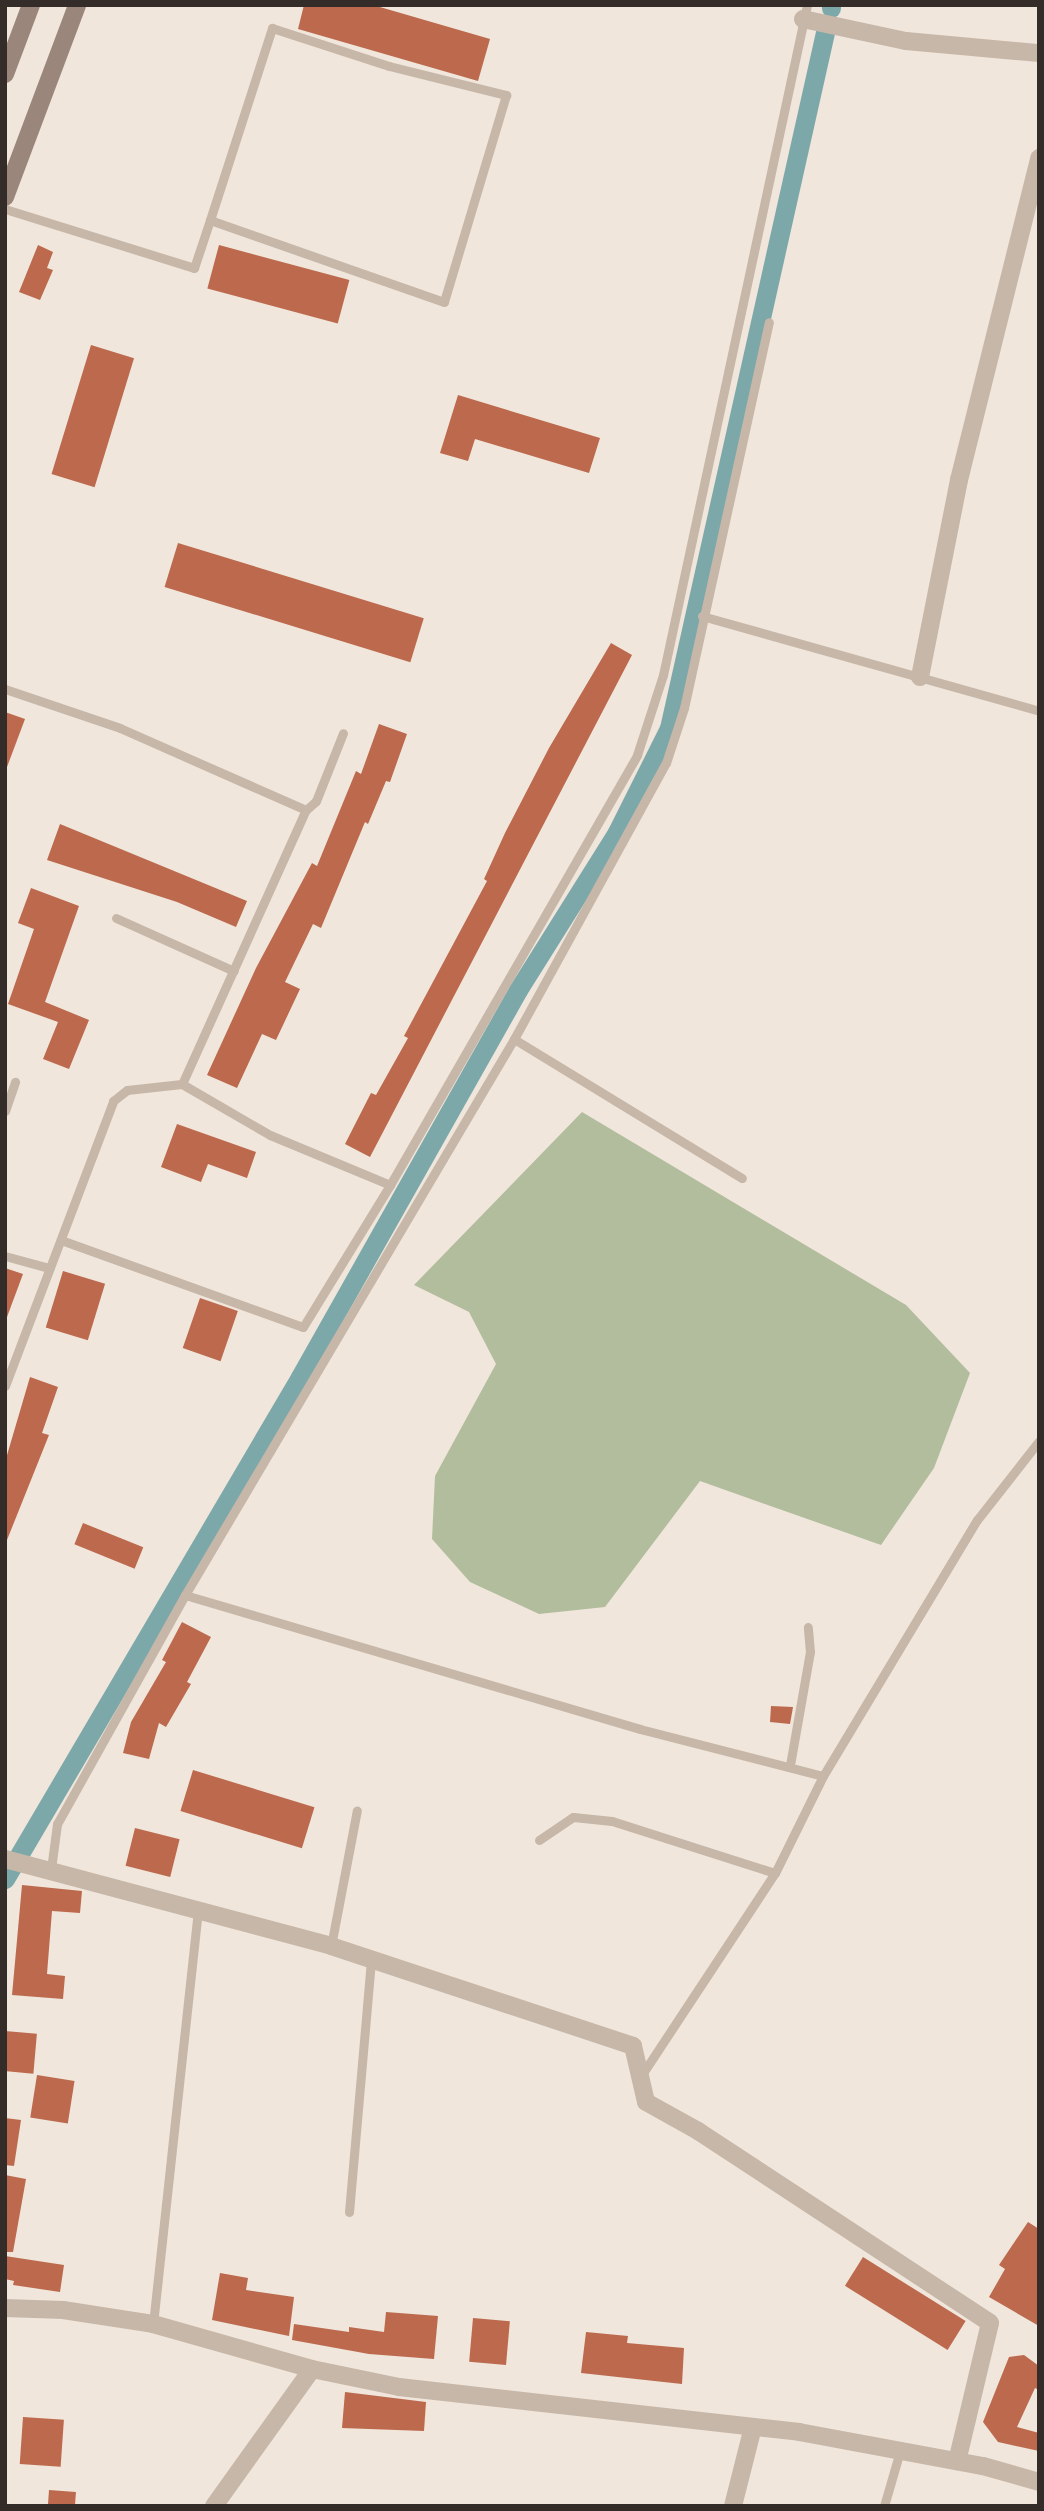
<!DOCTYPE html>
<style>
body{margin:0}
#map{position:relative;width:1044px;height:2511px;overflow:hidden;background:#f0e6db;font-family:"DM Sans",sans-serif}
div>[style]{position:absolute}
.green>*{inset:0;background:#b2bd9d}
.canal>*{height:19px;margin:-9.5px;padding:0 9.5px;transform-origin:9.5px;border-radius:9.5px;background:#7da8aa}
.building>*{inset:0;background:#bc694d;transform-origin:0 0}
.lane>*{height:9px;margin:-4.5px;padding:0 4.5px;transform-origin:4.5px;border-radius:4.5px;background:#c7b7a8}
.street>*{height:18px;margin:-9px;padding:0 9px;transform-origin:9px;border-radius:9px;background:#c7b7a8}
.secondary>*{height:18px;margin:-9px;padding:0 9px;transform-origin:9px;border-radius:9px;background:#9a867a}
span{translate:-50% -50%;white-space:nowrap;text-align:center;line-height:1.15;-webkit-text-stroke:5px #f8f0e7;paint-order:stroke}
.frame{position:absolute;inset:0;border:7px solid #342c28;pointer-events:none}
</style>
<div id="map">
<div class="green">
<i style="clip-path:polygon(582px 1112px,906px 1305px,970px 1373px,934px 1468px,881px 1545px,700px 1481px,605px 1607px,539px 1614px,470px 1582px,432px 1539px,435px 1476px,496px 1364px,469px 1312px,414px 1285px)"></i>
</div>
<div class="canal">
<i style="left:831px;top:8px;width:3px;rotate:-90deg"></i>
<i style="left:5px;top:1879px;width:582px;rotate:-59.56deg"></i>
<i style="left:300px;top:1377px;width:444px;rotate:-60.6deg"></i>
<i style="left:518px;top:990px;width:186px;rotate:-57.9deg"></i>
<i style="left:617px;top:832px;width:116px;rotate:-63.4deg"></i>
<i style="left:669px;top:728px;width:717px;rotate:-77.36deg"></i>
</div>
<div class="building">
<i style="clip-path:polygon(304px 5px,373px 5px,490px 39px,478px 81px,298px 29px)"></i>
<i style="clip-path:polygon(38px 245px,53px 252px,47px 268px,53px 270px,40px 300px,19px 292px)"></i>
<i style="left:219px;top:245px;width:135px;height:45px;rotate:15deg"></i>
<i style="left:91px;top:345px;width:45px;height:135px;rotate:17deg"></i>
<i style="clip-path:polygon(458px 395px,600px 438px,589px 473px,475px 439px,468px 461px,440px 453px)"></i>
<i style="left:178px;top:543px;width:257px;height:46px;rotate:17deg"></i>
<i style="clip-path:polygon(611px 643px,632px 655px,370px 1157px,345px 1144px,371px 1093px,376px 1095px,408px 1038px,404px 1036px,487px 881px,484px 879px,505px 833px,549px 748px)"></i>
<i style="clip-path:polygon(5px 712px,25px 719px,7px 767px,5px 767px)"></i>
<i style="clip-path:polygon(379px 724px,407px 734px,390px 782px,386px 781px,368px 824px,365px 822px,321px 928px,313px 924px,285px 982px,300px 989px,276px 1040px,262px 1034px,237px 1088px,207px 1075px,256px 968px,312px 863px,317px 866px,356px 771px,361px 774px)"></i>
<i style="clip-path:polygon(60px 824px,247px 901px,236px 927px,177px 902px,47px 860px)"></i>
<i style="clip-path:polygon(31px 888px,79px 906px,45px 1002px,89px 1020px,69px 1069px,43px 1059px,58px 1022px,8px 1004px,34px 929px,18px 923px)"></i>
<i style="clip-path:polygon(177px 1124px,256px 1152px,247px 1178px,208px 1164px,201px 1182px,161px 1167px)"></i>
<i style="clip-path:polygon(5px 1268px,23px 1274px,7px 1317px,5px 1317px)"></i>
<i style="left:63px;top:1271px;width:44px;height:59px;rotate:17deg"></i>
<i style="left:200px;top:1298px;width:40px;height:53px;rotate:19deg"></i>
<i style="clip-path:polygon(30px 1377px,58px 1387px,42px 1433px,49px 1435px,7px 1540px,5px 1462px)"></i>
<i style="left:83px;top:1523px;width:65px;height:23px;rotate:22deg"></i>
<i style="clip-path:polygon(182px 1622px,211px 1637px,187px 1682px,191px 1684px,166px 1727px,159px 1723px,149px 1759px,123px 1753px,131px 1722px,166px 1662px,162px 1660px)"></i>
<i style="clip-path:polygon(771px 1706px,793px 1707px,790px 1724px,770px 1722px)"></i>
<i style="left:193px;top:1770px;width:127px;height:43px;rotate:17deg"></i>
<i style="left:135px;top:1828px;width:46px;height:39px;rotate:14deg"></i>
<i style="clip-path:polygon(22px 1885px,82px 1891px,80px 1913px,52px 1911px,47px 1974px,65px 1976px,63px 1999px,12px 1995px)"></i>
<i style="left:5px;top:2031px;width:32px;height:40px;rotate:5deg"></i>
<i style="left:37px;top:2075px;width:38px;height:43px;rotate:9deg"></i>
<i style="clip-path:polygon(5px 2118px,21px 2120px,14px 2166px,5px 2165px)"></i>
<i style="clip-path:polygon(5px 2175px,26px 2179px,13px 2252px,5px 2252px)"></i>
<i style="clip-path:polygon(1028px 2222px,1039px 2229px,1039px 2326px,989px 2297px,1005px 2269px,999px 2265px)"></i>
<i style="clip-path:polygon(5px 2256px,64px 2265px,60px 2292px,13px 2285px,14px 2281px,5px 2279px)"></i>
<i style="left:863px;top:2257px;width:121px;height:34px;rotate:32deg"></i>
<i style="clip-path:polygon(220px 2273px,248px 2278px,246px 2290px,294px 2297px,289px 2336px,212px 2320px)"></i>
<i style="clip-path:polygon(386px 2312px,438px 2316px,434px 2359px,369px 2354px,292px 2340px,294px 2324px,349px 2332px,349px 2327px,384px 2332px)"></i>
<i style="left:473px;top:2318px;width:37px;height:44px;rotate:5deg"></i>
<i style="clip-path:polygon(586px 2332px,628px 2336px,627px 2343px,684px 2348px,682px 2384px,581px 2373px)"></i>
<i style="clip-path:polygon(1024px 2355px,1039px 2366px,1039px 2390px,1035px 2388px,1017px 2427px,1039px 2433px,1039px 2451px,998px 2442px,983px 2422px,1009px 2357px)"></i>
<i style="clip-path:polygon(345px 2392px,426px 2402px,424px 2431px,342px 2428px)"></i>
<i style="left:23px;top:2417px;width:41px;height:47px;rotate:4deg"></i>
<i style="left:49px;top:2490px;width:27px;height:16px;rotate:4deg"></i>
</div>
<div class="lane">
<i style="left:5px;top:209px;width:198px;rotate:17.3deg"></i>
<i style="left:194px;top:268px;width:51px;rotate:-71.6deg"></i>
<i style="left:210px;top:220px;width:202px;rotate:-72.1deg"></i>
<i style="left:272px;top:28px;width:123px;rotate:18deg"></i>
<i style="left:389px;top:66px;width:121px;rotate:13.9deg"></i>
<i style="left:506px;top:95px;width:216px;rotate:106.7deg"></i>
<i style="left:444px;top:302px;width:248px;rotate:-160.7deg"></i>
<i style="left:702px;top:616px;width:350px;rotate:15.7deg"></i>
<i style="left:5px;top:689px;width:121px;rotate:18.7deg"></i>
<i style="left:120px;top:728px;width:203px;rotate:23.8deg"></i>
<i style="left:116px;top:918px;width:129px;rotate:24.2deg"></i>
<i style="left:514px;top:1039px;width:315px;rotate:-61.2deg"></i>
<i style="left:666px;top:763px;width:58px;rotate:-71.9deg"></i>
<i style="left:684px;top:708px;width:395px;rotate:-77.6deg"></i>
<i style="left:182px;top:1084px;width:301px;rotate:-65.7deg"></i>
<i style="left:306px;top:810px;width:13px;rotate:-42deg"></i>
<i style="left:316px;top:801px;width:73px;rotate:-68.3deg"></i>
<i style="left:5px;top:1111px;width:31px;rotate:-71deg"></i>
<i style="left:61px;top:1240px;width:257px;rotate:19.8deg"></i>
<i style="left:303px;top:1327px;width:167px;rotate:-58.5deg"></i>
<i style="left:390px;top:1185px;width:496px;rotate:-60.1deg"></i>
<i style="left:637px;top:755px;width:84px;rotate:-72deg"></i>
<i style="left:663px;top:675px;width:685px;rotate:-77.87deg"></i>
<i style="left:5px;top:1256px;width:46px;rotate:15.3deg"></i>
<i style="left:5px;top:1386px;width:305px;rotate:-69.2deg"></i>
<i style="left:113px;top:1101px;width:18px;rotate:-38deg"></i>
<i style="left:127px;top:1090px;width:55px;rotate:-6.2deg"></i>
<i style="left:182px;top:1084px;width:102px;rotate:30.1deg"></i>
<i style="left:270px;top:1135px;width:130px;rotate:22.6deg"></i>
<i style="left:185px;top:1595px;width:474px;rotate:16.4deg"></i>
<i style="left:640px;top:1729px;width:189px;rotate:14.4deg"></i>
<i style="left:823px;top:1776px;width:299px;rotate:-59deg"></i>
<i style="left:977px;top:1520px;width:100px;rotate:-51.9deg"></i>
<i style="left:790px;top:1765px;width:115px;rotate:-80deg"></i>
<i style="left:810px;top:1652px;width:25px;rotate:-95deg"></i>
<i style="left:539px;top:1840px;width:41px;rotate:-34.1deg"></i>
<i style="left:573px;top:1817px;width:39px;rotate:6deg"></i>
<i style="left:612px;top:1821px;width:171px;rotate:17.7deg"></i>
<i style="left:51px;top:1869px;width:45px;rotate:-82.4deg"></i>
<i style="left:57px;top:1824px;width:262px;rotate:-60.8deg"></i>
<i style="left:185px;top:1595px;width:646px;rotate:-59.39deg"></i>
<i style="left:514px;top:1039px;width:267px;rotate:31.4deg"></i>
<i style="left:331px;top:1946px;width:138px;rotate:-79.2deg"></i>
<i style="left:641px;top:2076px;width:243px;rotate:-56.6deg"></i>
<i style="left:775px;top:1873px;width:108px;rotate:-63.7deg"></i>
<i style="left:349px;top:2212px;width:253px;rotate:-85deg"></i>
<i style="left:153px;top:2324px;width:416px;rotate:-83.8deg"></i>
<i style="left:884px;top:2506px;width:57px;rotate:-73.8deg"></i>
</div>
<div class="street">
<i style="left:803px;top:19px;width:105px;rotate:12.1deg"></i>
<i style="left:906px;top:41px;width:134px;rotate:5.2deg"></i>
<i style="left:920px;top:677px;width:201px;rotate:-78.8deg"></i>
<i style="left:959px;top:480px;width:332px;rotate:-76deg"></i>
<i style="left:5px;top:1859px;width:337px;rotate:14.9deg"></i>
<i style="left:331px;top:1946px;width:318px;rotate:18.3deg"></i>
<i style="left:633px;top:2046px;width:57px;rotate:76.9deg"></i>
<i style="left:646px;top:2102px;width:60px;rotate:29.1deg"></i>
<i style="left:698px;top:2131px;width:349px;rotate:33.3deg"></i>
<i style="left:990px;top:2323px;width:142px;rotate:103.4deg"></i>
<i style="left:5px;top:2308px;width:58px;rotate:2deg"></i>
<i style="left:63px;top:2310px;width:91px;rotate:8.8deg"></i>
<i style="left:153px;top:2324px;width:165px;rotate:15.8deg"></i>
<i style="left:312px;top:2369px;width:89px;rotate:11.7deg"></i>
<i style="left:399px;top:2387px;width:403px;rotate:6.4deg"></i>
<i style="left:799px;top:2432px;width:187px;rotate:10.5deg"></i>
<i style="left:983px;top:2466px;width:58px;rotate:15.9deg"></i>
<i style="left:214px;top:2506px;width:168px;rotate:-54.4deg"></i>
<i style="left:733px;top:2506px;width:81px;rotate:-75.8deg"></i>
</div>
<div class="secondary">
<i style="left:5px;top:74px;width:74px;rotate:-69.4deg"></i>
<i style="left:5px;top:197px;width:205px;rotate:-69.4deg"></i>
</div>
<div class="frame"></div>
</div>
